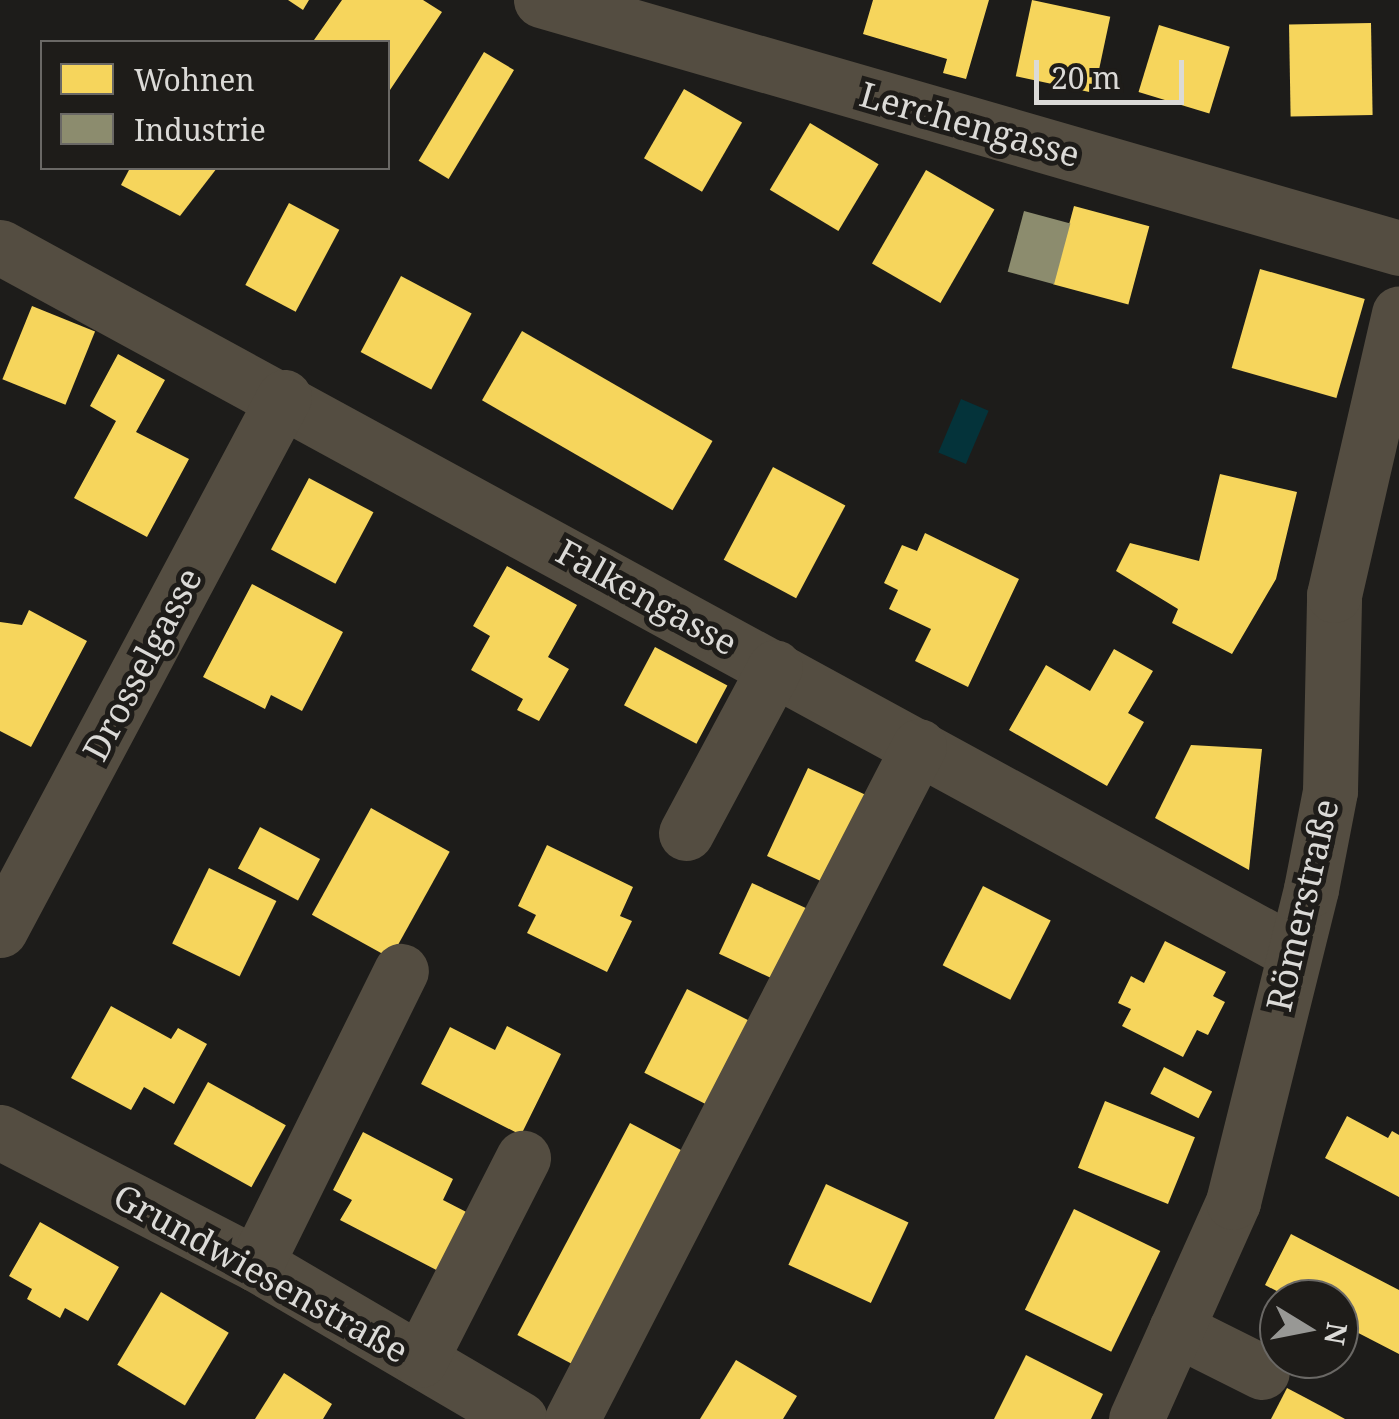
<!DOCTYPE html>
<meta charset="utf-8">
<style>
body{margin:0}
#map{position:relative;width:1399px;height:1419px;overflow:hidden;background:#1d1c1a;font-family:"Noto Serif",serif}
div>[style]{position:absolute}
.water>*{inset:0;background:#04333a;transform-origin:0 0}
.homes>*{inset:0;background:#f6d55c;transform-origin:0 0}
.industry>*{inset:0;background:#8c8c6e;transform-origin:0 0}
.minor>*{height:55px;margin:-27.5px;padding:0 27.5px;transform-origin:27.5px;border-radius:27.5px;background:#544d41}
span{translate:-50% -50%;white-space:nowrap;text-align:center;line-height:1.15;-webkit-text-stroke:10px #1e1c19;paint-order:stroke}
.street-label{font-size:35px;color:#dbdad7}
.legend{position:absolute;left:40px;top:40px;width:350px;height:130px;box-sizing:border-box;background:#1e1c19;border:2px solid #6a6865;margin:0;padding:12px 18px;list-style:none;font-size:30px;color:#dbdad7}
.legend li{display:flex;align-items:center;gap:20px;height:50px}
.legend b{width:50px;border:2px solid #6a6865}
.north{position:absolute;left:1259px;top:1279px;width:100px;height:100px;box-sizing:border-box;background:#1e1c19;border:2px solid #6a6865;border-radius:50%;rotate:100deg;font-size:28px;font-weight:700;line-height:40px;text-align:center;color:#dbdad7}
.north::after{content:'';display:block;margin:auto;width:35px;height:45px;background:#989895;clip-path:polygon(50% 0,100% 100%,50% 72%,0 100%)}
.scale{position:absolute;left:1034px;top:60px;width:150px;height:45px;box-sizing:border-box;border:5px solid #dbdad7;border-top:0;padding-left:12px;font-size:30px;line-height:35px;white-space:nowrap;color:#dbdad7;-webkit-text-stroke:8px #1e1c19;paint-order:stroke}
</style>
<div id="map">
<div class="water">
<i style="left:961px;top:399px;width:30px;height:58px;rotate:23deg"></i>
</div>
<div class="homes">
<i style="clip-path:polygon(288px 0,309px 0,303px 10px)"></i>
<i style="clip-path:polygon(342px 0,423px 0,442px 12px,388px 93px,388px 42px,314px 40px)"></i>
<i style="clip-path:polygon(873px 0,989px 0,966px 79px,943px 73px,947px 59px,863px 34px)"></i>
<i style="left:1032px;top:0;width:80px;height:78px;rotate:12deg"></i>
<i style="left:1371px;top:23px;width:92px;height:82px;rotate:89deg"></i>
<i style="left:1159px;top:25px;width:74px;height:70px;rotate:17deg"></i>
<i style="left:484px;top:52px;width:35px;height:127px;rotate:31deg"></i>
<i style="left:684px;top:89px;width:67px;height:80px;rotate:30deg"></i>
<i style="left:810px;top:123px;width:80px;height:78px;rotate:31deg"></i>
<i style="clip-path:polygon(130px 168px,217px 168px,180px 216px,121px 185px)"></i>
<i style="left:926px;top:170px;width:79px;height:108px;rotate:30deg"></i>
<i style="left:289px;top:203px;width:57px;height:93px;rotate:28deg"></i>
<i style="left:1074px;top:206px;width:78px;height:81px;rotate:15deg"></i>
<i style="left:1260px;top:269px;width:109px;height:103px;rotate:16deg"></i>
<i style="left:401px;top:276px;width:80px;height:86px;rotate:28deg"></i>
<i style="left:32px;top:306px;width:68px;height:79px;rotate:22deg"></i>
<i style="left:522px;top:331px;width:220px;height:80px;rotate:30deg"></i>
<i style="clip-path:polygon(118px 354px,165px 380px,136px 432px,189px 459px,147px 537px,74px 498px,116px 421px,90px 406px)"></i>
<i style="left:773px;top:467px;width:82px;height:105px;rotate:28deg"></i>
<i style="clip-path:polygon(1220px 474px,1297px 492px,1276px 579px,1232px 654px,1172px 623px,1178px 609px,1116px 571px,1130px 543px,1199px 561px)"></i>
<i style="left:309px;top:478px;width:73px;height:81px;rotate:28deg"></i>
<i style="clip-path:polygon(925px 533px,1019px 579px,968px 687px,915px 661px,931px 629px,889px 609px,898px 590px,884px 583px,902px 545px,917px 551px)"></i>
<i style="clip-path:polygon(507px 566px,577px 605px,548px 657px,569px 669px,539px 721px,517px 710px,523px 699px,471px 670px,490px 636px,473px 626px)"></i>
<i style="clip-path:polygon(252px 584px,343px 632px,302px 711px,271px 695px,265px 709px,203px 677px)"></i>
<i style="clip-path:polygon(29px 610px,87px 641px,31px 747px,0 731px,0 622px,22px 625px)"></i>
<i style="left:655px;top:647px;width:82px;height:66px;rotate:28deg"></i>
<i style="clip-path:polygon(1114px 649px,1153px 671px,1128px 713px,1144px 722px,1107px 786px,1009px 730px,1046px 665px,1090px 691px)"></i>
<i style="clip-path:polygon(1191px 745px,1262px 749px,1249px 870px,1155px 818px)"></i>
<i style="left:808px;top:768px;width:74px;height:97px;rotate:25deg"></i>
<i style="left:371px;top:808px;width:90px;height:122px;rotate:29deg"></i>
<i style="left:260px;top:827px;width:68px;height:47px;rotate:28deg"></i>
<i style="clip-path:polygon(547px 845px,633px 887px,620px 916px,632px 921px,607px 972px,527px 933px,536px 915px,518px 906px)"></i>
<i style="left:209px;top:868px;width:75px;height:84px;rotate:26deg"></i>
<i style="left:752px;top:883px;width:70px;height:78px;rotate:25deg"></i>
<i style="left:983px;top:886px;width:76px;height:89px;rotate:27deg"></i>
<i style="clip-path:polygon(1165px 941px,1226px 972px,1213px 996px,1225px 1002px,1208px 1035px,1197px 1030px,1183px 1057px,1122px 1026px,1131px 1009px,1118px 1003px,1131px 976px,1144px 983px)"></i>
<i style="left:687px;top:989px;width:78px;height:94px;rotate:27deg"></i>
<i style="clip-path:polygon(111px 1006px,171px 1039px,178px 1028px,207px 1044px,174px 1104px,144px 1087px,131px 1110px,71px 1078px)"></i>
<i style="clip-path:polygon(507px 1026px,561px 1054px,521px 1135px,421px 1084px,450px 1027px,495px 1050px)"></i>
<i style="left:1164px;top:1067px;width:54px;height:30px;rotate:27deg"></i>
<i style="left:208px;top:1082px;width:89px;height:71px;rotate:29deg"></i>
<i style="left:1105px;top:1101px;width:97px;height:72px;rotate:22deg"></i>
<i style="clip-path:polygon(1347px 1116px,1388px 1138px,1392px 1131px,1399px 1135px,1399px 1197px,1325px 1158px)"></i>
<i style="left:630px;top:1123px;width:62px;height:240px;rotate:28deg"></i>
<i style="clip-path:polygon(363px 1132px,453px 1179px,443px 1200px,476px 1217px,446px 1275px,340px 1220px,352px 1200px,333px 1190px)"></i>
<i style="left:826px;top:1184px;width:91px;height:89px;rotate:25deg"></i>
<i style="left:1074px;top:1209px;width:96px;height:112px;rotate:26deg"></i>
<i style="clip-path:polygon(40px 1222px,119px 1267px,88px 1321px,65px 1308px,60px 1318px,27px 1299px,32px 1289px,9px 1276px)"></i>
<i style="clip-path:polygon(1291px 1234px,1399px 1290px,1399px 1354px,1339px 1323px,1339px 1299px,1292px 1299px,1265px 1285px)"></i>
<i style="left:161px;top:1292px;width:79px;height:85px;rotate:31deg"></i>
<i style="clip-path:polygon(1026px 1355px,1103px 1394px,1091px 1419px,994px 1419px)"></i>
<i style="clip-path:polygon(736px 1360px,797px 1396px,783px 1419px,700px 1419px)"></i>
<i style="clip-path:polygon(284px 1373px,332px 1404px,323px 1419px,255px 1419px)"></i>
<i style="clip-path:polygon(1287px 1388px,1325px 1408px,1345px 1419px,1271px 1419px)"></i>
</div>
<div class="industry">
<i style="left:1024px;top:211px;width:48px;height:63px;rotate:15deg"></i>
</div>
<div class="minor">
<i style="left:541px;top:0;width:893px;rotate:16.12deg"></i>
<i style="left:0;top:247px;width:1470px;rotate:28.6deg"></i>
<i style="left:686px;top:833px;width:188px;rotate:-61.8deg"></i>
<i style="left:0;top:930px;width:604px;rotate:-61.95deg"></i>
<i style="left:0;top:1132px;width:288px;rotate:27.3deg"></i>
<i style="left:256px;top:1264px;width:306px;rotate:30.4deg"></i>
<i style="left:256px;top:1264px;width:327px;rotate:-63.7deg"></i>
<i style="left:1176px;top:1329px;width:96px;rotate:26.6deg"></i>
<i style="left:420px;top:1360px;width:227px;rotate:-63deg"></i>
<i style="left:572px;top:1419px;width:757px;rotate:-62.72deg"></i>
<i style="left:1136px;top:1419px;width:238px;rotate:-65.9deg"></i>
<i style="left:1233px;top:1202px;width:323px;rotate:-76deg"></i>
<i style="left:1311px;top:889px;width:100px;rotate:-79deg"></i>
<i style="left:1330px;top:791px;width:196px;rotate:-88.8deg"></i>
<i style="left:1334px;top:595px;width:289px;rotate:-77deg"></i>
</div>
<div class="street-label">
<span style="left:970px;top:124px;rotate:16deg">Lerchengasse</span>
<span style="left:647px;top:597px;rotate:29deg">Falkengasse</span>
<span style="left:142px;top:664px;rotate:-62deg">Drosselgasse</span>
<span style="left:1302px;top:905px;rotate:-77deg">Römerstraße</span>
<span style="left:261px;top:1273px;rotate:29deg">Grundwiesenstraße</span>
</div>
<ul class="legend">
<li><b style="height:28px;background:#f6d55c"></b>Wohnen</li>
<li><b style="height:28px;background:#8c8c6e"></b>Industrie</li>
</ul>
<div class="north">N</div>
<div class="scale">20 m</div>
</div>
